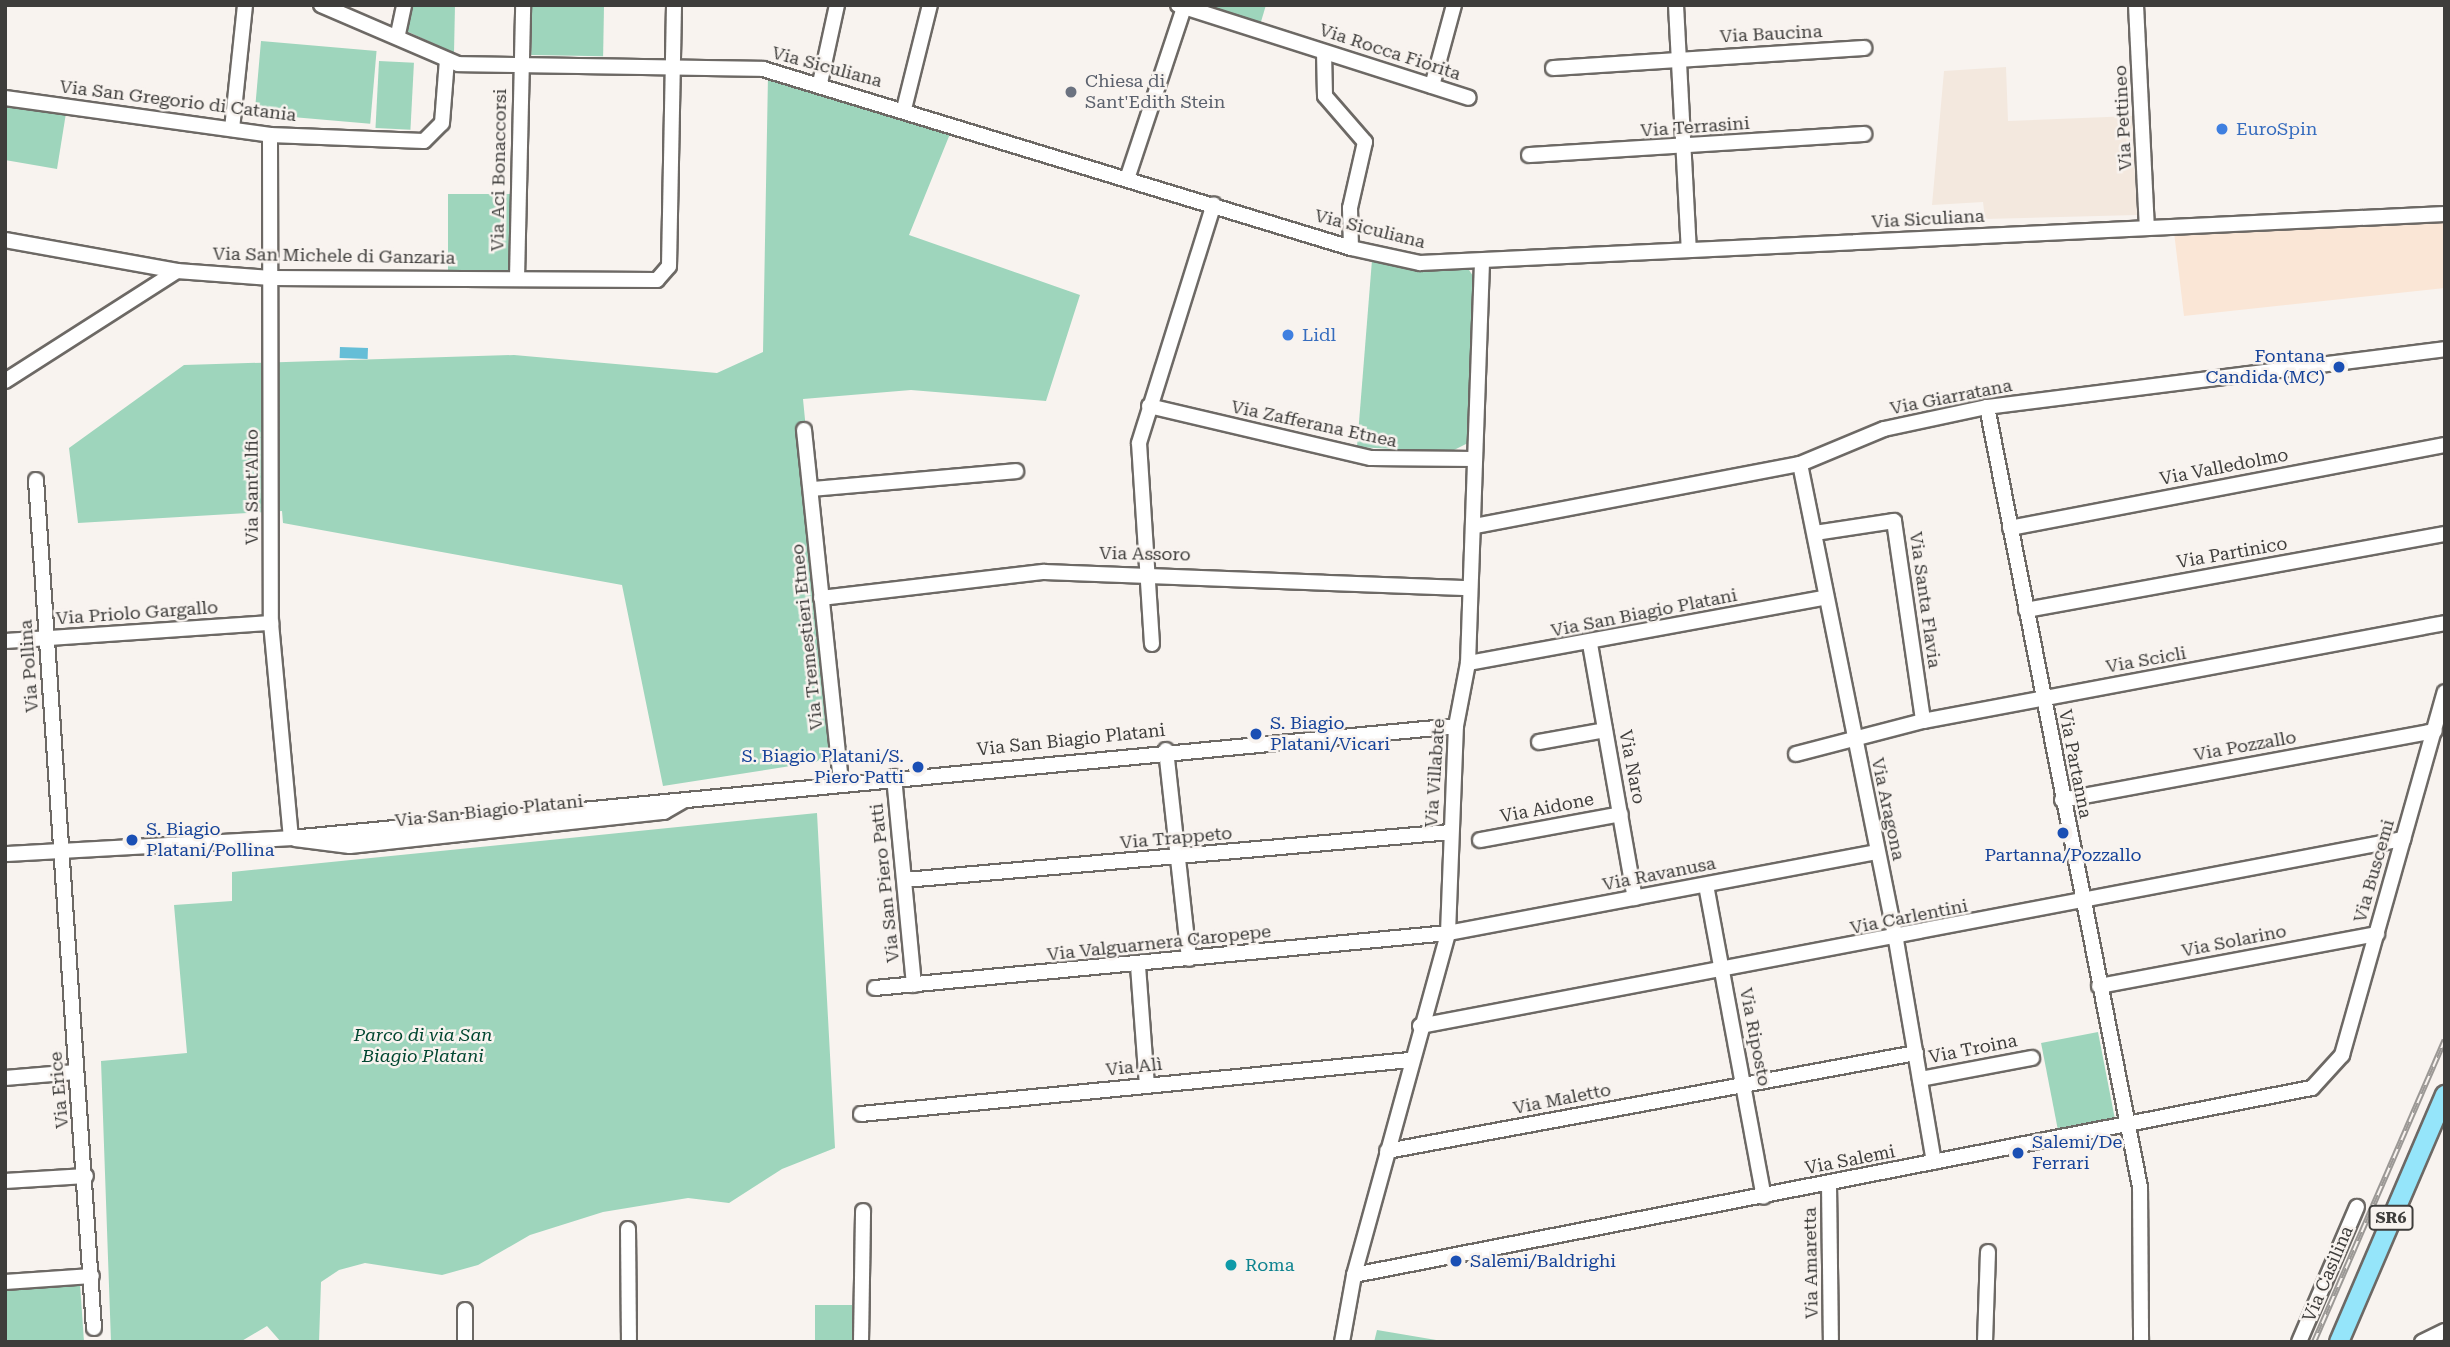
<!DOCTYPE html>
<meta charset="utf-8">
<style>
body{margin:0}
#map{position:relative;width:2450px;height:1347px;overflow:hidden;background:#f8f3ef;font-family:"Roboto Serif",serif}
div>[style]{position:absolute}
.industrial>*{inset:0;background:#fae6d6}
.built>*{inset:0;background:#f3e8de}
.green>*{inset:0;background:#9ed5bc;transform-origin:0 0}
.water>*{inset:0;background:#65bed7;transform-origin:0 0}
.roads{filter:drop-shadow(2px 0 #6d6965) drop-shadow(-2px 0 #6d6965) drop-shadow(0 2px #6d6965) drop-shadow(0 -2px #6d6965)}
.minor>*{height:14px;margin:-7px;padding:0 7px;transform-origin:7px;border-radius:7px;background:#fff}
.major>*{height:18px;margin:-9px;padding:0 9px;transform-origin:9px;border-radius:9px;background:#95e5fa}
.rail>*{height:6px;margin-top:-3px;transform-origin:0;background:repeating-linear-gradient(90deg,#f8f3ef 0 10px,#9b9895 0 20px);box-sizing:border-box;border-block:2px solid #9b9895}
.dots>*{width:19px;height:19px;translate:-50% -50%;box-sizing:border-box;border:4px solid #f8f3ef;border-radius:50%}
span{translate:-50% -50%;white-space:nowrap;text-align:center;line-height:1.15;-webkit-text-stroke:5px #f8f3ef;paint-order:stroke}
.shield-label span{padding:2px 5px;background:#f8f3ef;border:2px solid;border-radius:5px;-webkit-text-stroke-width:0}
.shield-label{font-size:16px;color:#3e3d3b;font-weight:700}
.street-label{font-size:18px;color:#3e3d3b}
.worship-label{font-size:18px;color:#5b616d}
.left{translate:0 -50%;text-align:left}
.shop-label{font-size:18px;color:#366cbe}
.transit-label{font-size:18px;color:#164399}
.right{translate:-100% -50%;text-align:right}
.park-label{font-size:18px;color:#004630;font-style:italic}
.culture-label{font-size:18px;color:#0d838f}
.frame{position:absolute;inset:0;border:7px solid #3e3d3b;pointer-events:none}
</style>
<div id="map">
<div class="industrial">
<i style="clip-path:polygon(2445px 221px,2445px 288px,2184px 316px,2174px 232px)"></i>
</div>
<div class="built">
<i style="clip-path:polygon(2006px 67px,2008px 121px,2132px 116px,2137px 215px,1985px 219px,1983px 202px,1932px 205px,1944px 71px)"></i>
</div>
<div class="green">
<i style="clip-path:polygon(406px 5px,455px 5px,454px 53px,402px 29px)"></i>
<i style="left:532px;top:5px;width:72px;height:50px;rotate:1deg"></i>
<i style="clip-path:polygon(1201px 5px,1266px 5px,1260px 25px)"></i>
<i style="left:261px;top:41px;width:116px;height:73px;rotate:5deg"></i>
<i style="left:379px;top:61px;width:35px;height:67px;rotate:3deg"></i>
<i style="clip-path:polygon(768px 75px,954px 124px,909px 235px,1080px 295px,1046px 401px,911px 390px,803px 399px,837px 748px,816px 762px,663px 786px,622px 585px,283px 523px,282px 511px,78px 523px,69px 448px,184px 365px,514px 355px,717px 373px,763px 352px)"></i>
<i style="clip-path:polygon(5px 105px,66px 113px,57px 169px,5px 160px)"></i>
<i style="left:448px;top:194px;width:66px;height:76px"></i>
<i style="clip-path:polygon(1372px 260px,1469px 270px,1479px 285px,1470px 442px,1450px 452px,1357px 447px)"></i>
<i style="clip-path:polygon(817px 813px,835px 1148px,782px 1169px,729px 1203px,688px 1198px,603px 1212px,530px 1235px,478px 1265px,442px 1275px,365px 1263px,339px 1270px,321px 1282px,319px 1342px,281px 1342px,267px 1326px,240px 1342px,111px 1342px,101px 1061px,187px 1053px,174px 905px,232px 901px,232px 872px)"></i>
<i style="left:2098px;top:1032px;width:92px;height:58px;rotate:79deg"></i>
<i style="clip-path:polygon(80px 1284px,84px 1342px,5px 1342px,5px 1290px)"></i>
<i style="left:815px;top:1305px;width:37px;height:37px"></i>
<i style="clip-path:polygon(1377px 1330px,1448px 1342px,1449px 1342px,1374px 1342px)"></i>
</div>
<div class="water">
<i style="left:340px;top:347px;width:28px;height:11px;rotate:2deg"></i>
</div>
<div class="roads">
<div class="minor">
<i style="left:321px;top:5px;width:149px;rotate:23.3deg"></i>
<i style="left:458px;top:64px;width:305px;rotate:0.9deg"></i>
<i style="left:763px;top:69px;width:615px;rotate:16.93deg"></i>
<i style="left:1351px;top:248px;width:71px;rotate:12.3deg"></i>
<i style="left:1420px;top:263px;width:1026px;rotate:-2.74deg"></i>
<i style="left:1178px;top:5px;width:305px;rotate:17.7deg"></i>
<i style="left:1676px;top:5px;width:244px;rotate:87deg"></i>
<i style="left:2136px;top:5px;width:223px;rotate:87.2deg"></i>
<i style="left:398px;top:34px;width:30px;rotate:-78deg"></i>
<i style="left:1324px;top:52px;width:44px;rotate:88.7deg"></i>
<i style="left:1325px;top:96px;width:61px;rotate:49deg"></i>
<i style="left:1365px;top:142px;width:68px;rotate:102.8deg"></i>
<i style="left:1350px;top:208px;width:40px;rotate:88.6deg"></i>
<i style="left:1553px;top:68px;width:312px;rotate:-3.7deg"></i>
<i style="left:820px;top:83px;width:80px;rotate:-77.7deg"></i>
<i style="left:1432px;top:86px;width:84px;rotate:-74.8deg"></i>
<i style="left:5px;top:98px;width:268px;rotate:7.9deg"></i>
<i style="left:270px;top:135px;width:154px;rotate:2.2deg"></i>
<i style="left:424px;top:141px;width:25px;rotate:-45deg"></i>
<i style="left:442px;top:123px;width:63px;rotate:-85.5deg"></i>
<i style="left:904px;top:109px;width:107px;rotate:-76deg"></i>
<i style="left:232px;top:129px;width:125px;rotate:-84deg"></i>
<i style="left:270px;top:135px;width:488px;rotate:89.9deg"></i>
<i style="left:271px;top:623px;width:216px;rotate:84.7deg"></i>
<i style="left:1529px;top:155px;width:336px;rotate:-3.6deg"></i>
<i style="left:1128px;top:176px;width:180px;rotate:-71.6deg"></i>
<i style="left:5px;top:240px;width:175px;rotate:10.2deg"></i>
<i style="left:177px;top:271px;width:94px;rotate:4.3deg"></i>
<i style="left:271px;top:278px;width:386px;rotate:0.3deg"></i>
<i style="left:657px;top:280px;width:18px;rotate:-49deg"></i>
<i style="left:669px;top:266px;width:261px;rotate:-88.9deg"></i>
<i style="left:517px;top:278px;width:273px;rotate:-88.7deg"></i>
<i style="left:5px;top:381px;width:204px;rotate:-32.6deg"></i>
<i style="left:1149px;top:406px;width:228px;rotate:13.2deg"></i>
<i style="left:1371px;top:458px;width:103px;rotate:0.6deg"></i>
<i style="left:1987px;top:407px;width:795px;rotate:78.9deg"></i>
<i style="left:2140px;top:1187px;width:155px;rotate:89.6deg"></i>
<i style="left:804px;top:430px;width:354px;rotate:84deg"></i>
<i style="left:1800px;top:464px;width:486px;rotate:78.6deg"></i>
<i style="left:1896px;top:940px;width:225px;rotate:80.3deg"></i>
<i style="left:36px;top:480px;width:850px;rotate:86.09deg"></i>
<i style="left:812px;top:489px;width:205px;rotate:-5deg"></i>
<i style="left:1475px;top:526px;width:331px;rotate:-10.8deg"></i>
<i style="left:1800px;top:464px;width:91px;rotate:-22.6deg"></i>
<i style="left:1884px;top:429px;width:105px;rotate:-12.1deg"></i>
<i style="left:1987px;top:407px;width:462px;rotate:-7.2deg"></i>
<i style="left:2010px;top:528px;width:443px;rotate:-10.8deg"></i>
<i style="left:1815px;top:533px;width:80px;rotate:-8.6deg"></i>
<i style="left:1894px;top:521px;width:202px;rotate:81.7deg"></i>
<i style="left:821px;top:598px;width:225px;rotate:-6.7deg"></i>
<i style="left:1044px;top:572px;width:426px;rotate:2.2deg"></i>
<i style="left:2026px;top:610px;width:426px;rotate:-10.3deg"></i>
<i style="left:5px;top:641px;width:267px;rotate:-3.9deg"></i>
<i style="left:1152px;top:644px;width:201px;rotate:-93.7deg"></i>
<i style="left:1139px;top:443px;width:250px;rotate:-72.6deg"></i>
<i style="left:1590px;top:644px;width:258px;rotate:80deg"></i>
<i style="left:1468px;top:663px;width:364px;rotate:-10.4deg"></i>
<i style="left:1539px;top:742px;width:67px;rotate:-10.3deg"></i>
<i style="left:1166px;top:750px;width:210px;rotate:83.7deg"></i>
<i style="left:1796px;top:754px;width:131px;rotate:-14.6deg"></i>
<i style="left:1923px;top:721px;width:531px;rotate:-10.63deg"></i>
<i style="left:894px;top:777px;width:209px;rotate:84.5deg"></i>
<i style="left:2062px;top:800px;width:379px;rotate:-10.5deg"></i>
<i style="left:295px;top:839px;width:55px;rotate:7.3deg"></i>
<i style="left:350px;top:846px;width:316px;rotate:-6.2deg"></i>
<i style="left:664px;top:812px;width:24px;rotate:-30deg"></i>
<i style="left:1480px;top:840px;width:143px;rotate:-10.4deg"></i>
<i style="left:5px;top:854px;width:286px;rotate:-3.2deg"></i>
<i style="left:291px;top:838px;width:1170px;rotate:-5.49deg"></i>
<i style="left:905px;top:880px;width:547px;rotate:-5.03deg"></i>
<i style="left:1706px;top:885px;width:317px;rotate:79.5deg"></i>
<i style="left:1138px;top:966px;width:119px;rotate:85.7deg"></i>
<i style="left:2099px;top:986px;width:283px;rotate:-10.6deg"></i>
<i style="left:875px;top:988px;width:576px;rotate:-5.48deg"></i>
<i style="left:1448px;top:933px;width:437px;rotate:-10.7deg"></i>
<i style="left:1420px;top:1026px;width:1001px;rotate:-10.77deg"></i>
<i style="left:5px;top:1078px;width:71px;rotate:-4.8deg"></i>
<i style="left:1920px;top:1079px;width:114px;rotate:-10.6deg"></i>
<i style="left:861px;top:1114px;width:552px;rotate:-5.62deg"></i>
<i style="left:1387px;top:1151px;width:538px;rotate:-10.5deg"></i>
<i style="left:5px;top:1181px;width:81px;rotate:-3.5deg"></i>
<i style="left:1829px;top:1184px;width:158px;rotate:89.3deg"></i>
<i style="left:628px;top:1229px;width:113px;rotate:89.5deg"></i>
<i style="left:1354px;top:1275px;width:976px;rotate:-11.05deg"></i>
<i style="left:2312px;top:1088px;width:45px;rotate:-47.7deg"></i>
<i style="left:2342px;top:1055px;width:377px;rotate:-74.2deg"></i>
<i style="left:5px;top:1282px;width:87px;rotate:-3.9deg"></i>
<i style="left:465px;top:1342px;width:32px;rotate:-90deg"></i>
<i style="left:861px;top:1342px;width:131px;rotate:-89.1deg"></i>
<i style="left:1342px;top:1342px;width:68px;rotate:-79.8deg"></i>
<i style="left:1354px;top:1275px;width:355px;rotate:-74.6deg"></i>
<i style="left:1448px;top:933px;width:207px;rotate:-87.8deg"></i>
<i style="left:1456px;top:726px;width:64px;rotate:-79.2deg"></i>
<i style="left:1468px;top:663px;width:401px;rotate:-88deg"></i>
<i style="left:1985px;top:1342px;width:90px;rotate:-88.1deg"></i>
<i style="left:2299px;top:1342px;width:147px;rotate:-66.8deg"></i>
<i style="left:2422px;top:1342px;width:25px;rotate:-26deg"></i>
</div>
<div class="major">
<i style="left:2339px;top:1342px;width:269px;rotate:-66.8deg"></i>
</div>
</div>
<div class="rail">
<i style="left:2314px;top:1342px;width:329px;rotate:-66.6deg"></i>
</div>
<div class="dots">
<i style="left:1071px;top:92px;background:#6b7280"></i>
<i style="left:2222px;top:129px;background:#3f7fe0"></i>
<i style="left:1288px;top:335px;background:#3f7fe0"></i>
<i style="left:2339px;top:367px;background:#1a4fb4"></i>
<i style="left:1256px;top:734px;background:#1a4fb4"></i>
<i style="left:918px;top:767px;background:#1a4fb4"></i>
<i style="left:2063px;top:833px;background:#1a4fb4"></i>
<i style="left:132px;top:840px;background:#1a4fb4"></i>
<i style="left:2018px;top:1153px;background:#1a4fb4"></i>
<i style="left:1456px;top:1261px;background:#1a4fb4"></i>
<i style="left:1231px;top:1265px;background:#0f9aa8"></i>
</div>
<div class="shield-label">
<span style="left:2391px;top:1218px">SR6</span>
</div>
<div class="street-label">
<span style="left:1771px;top:34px;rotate:-3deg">Via Baucina</span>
<span style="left:1390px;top:52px;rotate:18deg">Via Rocca Fiorita</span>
<span style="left:827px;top:67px;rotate:15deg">Via Siculiana</span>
<span style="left:178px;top:101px;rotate:7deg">Via San Gregorio di Catania</span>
<span style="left:2123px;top:118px;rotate:-93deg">Via Pettineo</span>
<span style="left:1695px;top:127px;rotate:-4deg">Via Terrasini</span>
<span style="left:499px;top:170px;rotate:-89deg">Via Aci Bonaccorsi</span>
<span style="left:1928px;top:219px;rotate:-3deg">Via Siculiana</span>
<span style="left:1370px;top:229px;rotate:14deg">Via Siculiana</span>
<span style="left:334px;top:256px;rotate:1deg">Via San Michele di Ganzaria</span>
<span style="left:1951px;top:397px;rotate:-11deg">Via Giarratana</span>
<span style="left:1314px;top:424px;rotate:12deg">Via Zafferana Etnea</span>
<span style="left:2224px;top:467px;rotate:-11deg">Via Valledolmo</span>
<span style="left:252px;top:487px;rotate:-90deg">Via Sant'Alfio</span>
<span style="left:2232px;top:553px;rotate:-10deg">Via Partinico</span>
<span style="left:1145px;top:554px;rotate:1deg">Via Assoro</span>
<span style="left:1925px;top:600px;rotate:82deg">Via Santa Flavia</span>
<span style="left:137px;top:613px;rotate:-4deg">Via Priolo Gargallo</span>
<span style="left:1644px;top:613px;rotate:-11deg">Via San Biagio Platani</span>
<span style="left:807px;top:637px;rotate:-96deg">Via Tremestieri Etneo</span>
<span style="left:2146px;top:660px;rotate:-10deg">Via Scicli</span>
<span style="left:29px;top:666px;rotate:-94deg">Via Pollina</span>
<span style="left:1071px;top:740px;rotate:-6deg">Via San Biagio Platani</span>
<span style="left:2245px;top:746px;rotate:-10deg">Via Pozzallo</span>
<span style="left:2075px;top:764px;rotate:79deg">Via Partanna</span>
<span style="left:1632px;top:767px;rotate:79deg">Via Naro</span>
<span style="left:1435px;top:773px;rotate:-86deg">Via Villabate</span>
<span style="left:1547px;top:808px;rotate:-11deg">Via Aidone</span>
<span style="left:1888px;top:809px;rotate:78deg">Via Aragona</span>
<span style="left:489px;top:811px;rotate:-6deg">Via San Biagio Platani</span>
<span style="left:1176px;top:838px;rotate:-5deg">Via Trappeto</span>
<span style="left:2374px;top:871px;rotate:-74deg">Via Buscemi</span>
<span style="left:1659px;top:874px;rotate:-11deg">Via Ravanusa</span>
<span style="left:885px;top:883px;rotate:-96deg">Via San Piero Patti</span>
<span style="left:1909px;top:917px;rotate:-11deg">Via Carlentini</span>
<span style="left:2234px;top:941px;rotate:-11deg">Via Solarino</span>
<span style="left:1159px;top:943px;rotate:-6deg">Via Valguarnera Caropepe</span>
<span style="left:1755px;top:1037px;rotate:79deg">Via Riposto</span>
<span style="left:1973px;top:1049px;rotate:-11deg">Via Troina</span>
<span style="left:1134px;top:1067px;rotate:-6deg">Via Alì</span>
<span style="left:59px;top:1090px;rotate:-95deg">Via Erice</span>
<span style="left:1562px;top:1099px;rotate:-11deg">Via Maletto</span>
<span style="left:1850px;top:1160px;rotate:-11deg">Via Salemi</span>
<span style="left:1811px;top:1263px;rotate:-91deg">Via Amaretta</span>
<span style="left:2328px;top:1274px;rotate:-67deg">Via Casilina</span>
</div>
<div class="worship-label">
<span class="left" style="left:1085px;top:92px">Chiesa di<br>Sant'Edith Stein</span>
</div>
<div class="shop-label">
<span class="left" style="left:2236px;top:129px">EuroSpin</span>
<span class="left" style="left:1302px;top:335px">Lidl</span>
</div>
<div class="transit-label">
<span class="right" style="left:2325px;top:367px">Fontana<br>Candida (MC)</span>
<span class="left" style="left:1270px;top:734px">S. Biagio<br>Platani/Vicari</span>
<span class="right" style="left:904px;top:767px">S. Biagio Platani/S.<br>Piero Patti</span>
<span class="left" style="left:146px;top:840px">S. Biagio<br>Platani/Pollina</span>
<span style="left:2063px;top:855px">Partanna/Pozzallo</span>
<span class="left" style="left:2032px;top:1153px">Salemi/De<br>Ferrari</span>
<span class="left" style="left:1470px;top:1261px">Salemi/Baldrighi</span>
</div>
<div class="park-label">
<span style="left:423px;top:1046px">Parco di via San<br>Biagio Platani</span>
</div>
<div class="culture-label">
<span class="left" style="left:1245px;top:1265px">Roma</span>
</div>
<div class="frame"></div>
</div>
